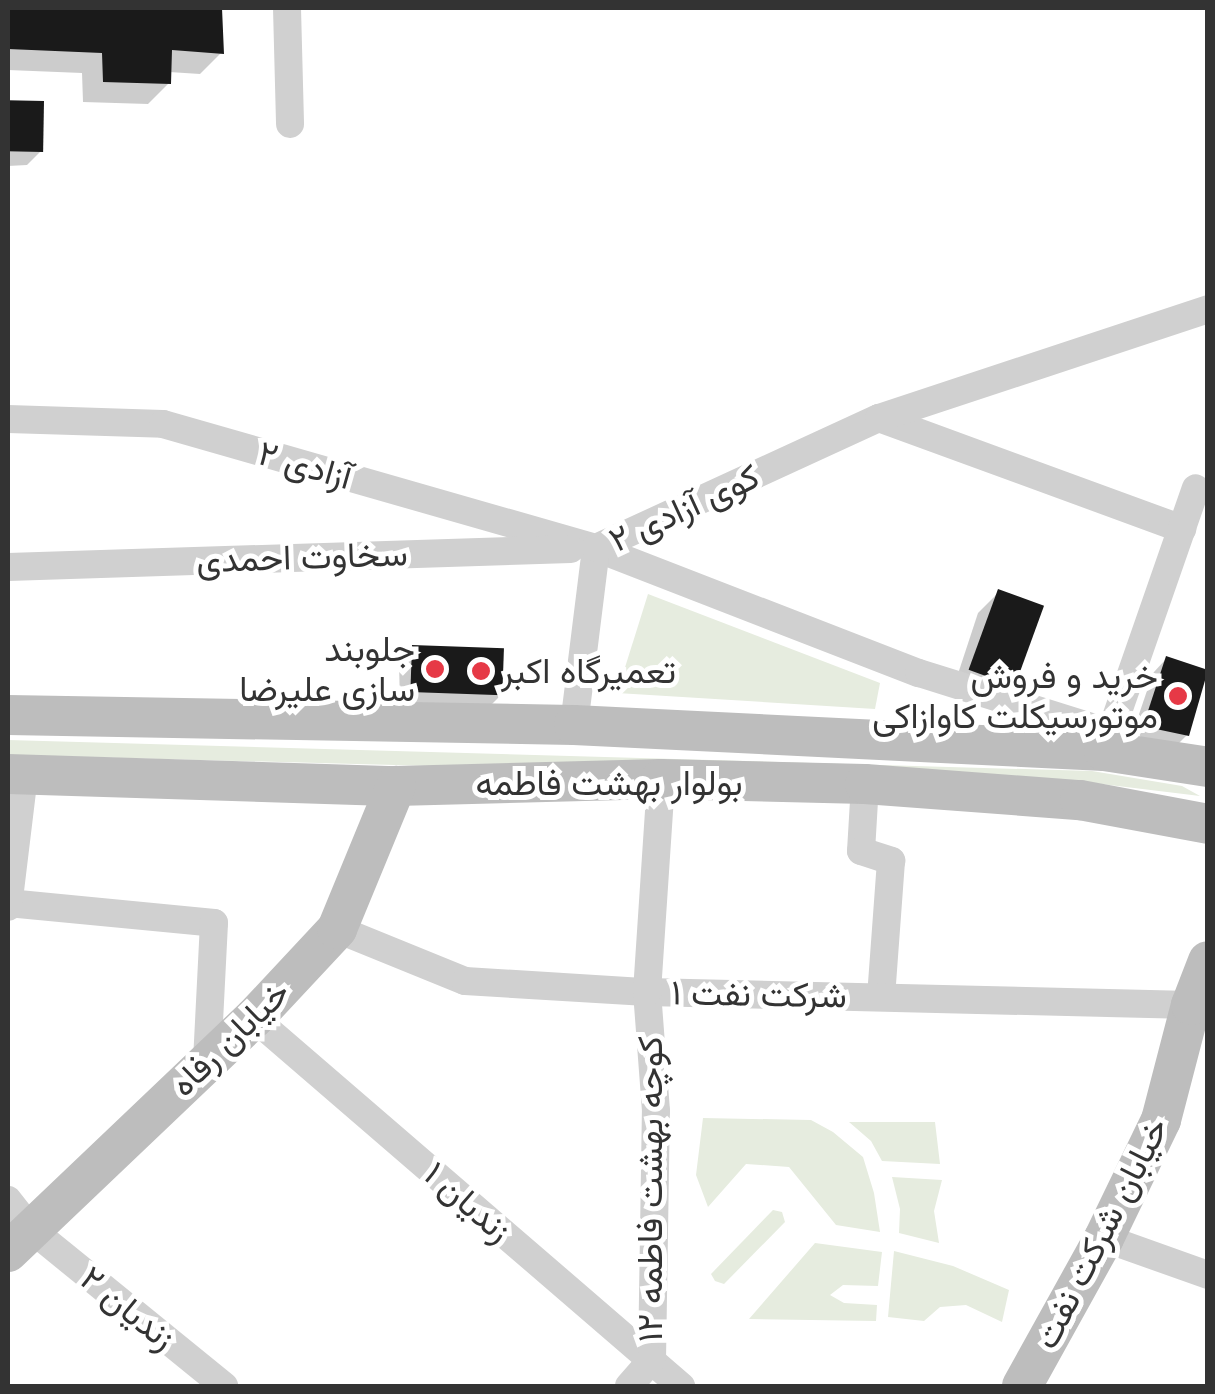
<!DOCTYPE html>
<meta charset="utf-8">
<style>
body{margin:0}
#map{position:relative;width:1215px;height:1394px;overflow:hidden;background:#fff;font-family:Arial,Vazirmatn,sans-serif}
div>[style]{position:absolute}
.green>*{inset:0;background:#e6ecdf}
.shadow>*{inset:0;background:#0003}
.building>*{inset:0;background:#1a1a1a;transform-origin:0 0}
.street>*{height:28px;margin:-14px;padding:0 14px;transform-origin:14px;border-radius:14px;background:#d0d0d0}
.secondary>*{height:40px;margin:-20px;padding:0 20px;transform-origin:20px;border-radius:20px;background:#bdbdbd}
.dots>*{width:28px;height:28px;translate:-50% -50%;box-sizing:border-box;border:5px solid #fff;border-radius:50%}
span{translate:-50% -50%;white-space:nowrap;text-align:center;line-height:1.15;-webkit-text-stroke:10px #fff;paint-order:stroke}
.street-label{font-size:35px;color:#333}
.poi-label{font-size:35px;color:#333}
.right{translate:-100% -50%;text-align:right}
.left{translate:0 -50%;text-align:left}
.frame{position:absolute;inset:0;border:10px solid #333;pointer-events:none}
</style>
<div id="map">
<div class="green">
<i style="clip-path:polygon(648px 594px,880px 683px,875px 709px,617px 693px)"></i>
<i style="clip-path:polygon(8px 740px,1092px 771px,1182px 786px,1200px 796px,1093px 783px,8px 755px)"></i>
<i style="clip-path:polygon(703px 1118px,811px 1120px,833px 1132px,863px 1157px,874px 1193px,880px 1232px,836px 1225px,789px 1167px,746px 1164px,708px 1207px,696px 1175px)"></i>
<i style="clip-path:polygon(849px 1122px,935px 1122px,940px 1164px,882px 1161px,871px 1141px)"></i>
<i style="clip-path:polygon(892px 1177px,942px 1180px,934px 1211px,939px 1243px,899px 1233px,900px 1209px)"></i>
<i style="clip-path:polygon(773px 1210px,782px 1212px,785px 1222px,724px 1284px,715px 1281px,711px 1274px)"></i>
<i style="clip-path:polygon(815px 1243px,882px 1252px,878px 1286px,843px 1285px,830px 1295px,844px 1303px,877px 1305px,876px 1321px,749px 1319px)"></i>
<i style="clip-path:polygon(894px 1251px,953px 1266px,1009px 1290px,1002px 1322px,966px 1305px,940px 1307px,924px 1321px,888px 1317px)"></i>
</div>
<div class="shadow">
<i style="clip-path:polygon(8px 8px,220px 8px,221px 53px,200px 74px,169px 72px,169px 83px,148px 104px,83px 102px,82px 73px,8px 70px)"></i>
<i style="clip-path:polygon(8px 104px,42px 104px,41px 151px,27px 165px,8px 166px)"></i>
<i style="clip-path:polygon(999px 592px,1014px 684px,993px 705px,952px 692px,978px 613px)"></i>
<i style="clip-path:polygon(413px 648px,502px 694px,488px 708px,400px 705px,399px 662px)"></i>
<i style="clip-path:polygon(1166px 659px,1207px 673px,1187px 735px,1173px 749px,1143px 742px,1135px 726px,1153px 673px)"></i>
</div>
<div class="building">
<i style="clip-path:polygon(8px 8px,222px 8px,224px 54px,172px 50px,171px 84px,103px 82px,102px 53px,8px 49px)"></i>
<i style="left:44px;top:101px;width:51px;height:36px;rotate:91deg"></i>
<i style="left:998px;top:589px;width:49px;height:86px;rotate:20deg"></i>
<i style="left:412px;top:645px;width:92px;height:47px;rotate:2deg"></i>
<i style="clip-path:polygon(1166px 656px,1208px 670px,1189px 736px,1156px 729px,1148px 711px)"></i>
</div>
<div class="street">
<i style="left:287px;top:8px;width:116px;rotate:88.5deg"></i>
<i style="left:879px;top:418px;width:323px;rotate:20.1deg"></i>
<i style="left:8px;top:419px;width:155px;rotate:1.8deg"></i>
<i style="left:163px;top:424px;width:450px;rotate:16deg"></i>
<i style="left:596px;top:548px;width:346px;rotate:21.2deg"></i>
<i style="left:919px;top:673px;width:201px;rotate:17.4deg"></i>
<i style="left:8px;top:567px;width:563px;rotate:-1.83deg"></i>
<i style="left:574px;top:725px;width:178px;rotate:-82.9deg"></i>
<i style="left:596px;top:548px;width:311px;rotate:-24.7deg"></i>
<i style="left:879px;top:418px;width:347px;rotate:-18.3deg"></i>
<i style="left:1105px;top:749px;width:276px;rotate:-70.8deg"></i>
<i style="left:865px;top:784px;width:67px;rotate:93.4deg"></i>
<i style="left:861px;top:851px;width:32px;rotate:18deg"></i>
<i style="left:891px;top:861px;width:135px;rotate:94.2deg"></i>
<i style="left:8px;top:903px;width:207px;rotate:5.5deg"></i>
<i style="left:214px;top:923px;width:138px;rotate:92.9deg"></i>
<i style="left:8px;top:907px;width:134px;rotate:-83.1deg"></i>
<i style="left:337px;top:929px;width:138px;rotate:22.1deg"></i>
<i style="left:465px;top:981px;width:182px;rotate:3.5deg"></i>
<i style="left:647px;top:992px;width:544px;rotate:1.37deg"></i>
<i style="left:254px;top:1018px;width:564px;rotate:40.76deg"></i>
<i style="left:8px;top:1200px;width:37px;rotate:52deg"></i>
<i style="left:31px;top:1229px;width:249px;rotate:39.1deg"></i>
<i style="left:1104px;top:1238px;width:110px;rotate:19.6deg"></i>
<i style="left:652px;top:1360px;width:249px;rotate:-89.1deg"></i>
<i style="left:656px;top:1111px;width:119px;rotate:-94.3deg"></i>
<i style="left:647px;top:992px;width:213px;rotate:-86.2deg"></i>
<i style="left:629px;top:1386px;width:35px;rotate:-49deg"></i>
</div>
<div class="secondary">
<i style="left:8px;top:715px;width:566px;rotate:1.01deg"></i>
<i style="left:574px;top:725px;width:531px;rotate:2.81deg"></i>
<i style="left:1104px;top:751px;width:105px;rotate:8.7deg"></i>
<i style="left:8px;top:774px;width:388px;rotate:1.8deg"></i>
<i style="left:396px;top:786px;width:265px;rotate:-1.5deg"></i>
<i style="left:661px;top:779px;width:204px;rotate:1.4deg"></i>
<i style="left:865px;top:784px;width:216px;rotate:4.3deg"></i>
<i style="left:1080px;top:800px;width:130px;rotate:10.6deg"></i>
<i style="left:8px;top:1252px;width:340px;rotate:-43.6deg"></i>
<i style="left:254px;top:1018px;width:122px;rotate:-47deg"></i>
<i style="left:337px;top:929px;width:155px;rotate:-67.6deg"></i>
<i style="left:1022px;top:1386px;width:169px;rotate:-61deg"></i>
<i style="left:1104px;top:1238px;width:131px;rotate:-64.2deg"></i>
<i style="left:1161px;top:1120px;width:119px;rotate:-75.4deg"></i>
<i style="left:1191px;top:1005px;width:47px;rotate:-68.9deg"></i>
</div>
<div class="dots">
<i style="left:435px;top:669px;background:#e63946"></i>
<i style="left:481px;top:671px;background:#e63946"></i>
<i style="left:1178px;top:696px;background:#e63946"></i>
</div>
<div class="street-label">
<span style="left:305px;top:465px;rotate:16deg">آزادی ۲</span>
<span style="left:684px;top:508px;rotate:-25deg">کوی آزادی ۲</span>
<span style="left:302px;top:557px;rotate:-2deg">سخاوت احمدی</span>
<span style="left:609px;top:783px">بولوار بهشت فاطمه</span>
<span style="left:759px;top:994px;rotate:1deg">شرکت نفت ۱</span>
<span style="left:230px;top:1038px;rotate:-44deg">خیابان رفاه</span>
<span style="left:650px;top:1189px;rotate:-90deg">کوچه بهشت فاطمه ۱۲</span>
<span style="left:468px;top:1202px;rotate:41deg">زندیان ۱</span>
<span style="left:1101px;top:1233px;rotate:-63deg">خیابان شرکت نفت</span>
<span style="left:128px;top:1308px;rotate:39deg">زندیان ۲</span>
</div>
<div class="poi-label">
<span class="right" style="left:415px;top:669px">جلوبند<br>سازی علیرضا</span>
<span class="left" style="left:501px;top:671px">تعمیرگاه اکبر</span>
<span class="right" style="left:1158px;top:696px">خرید و فروش<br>موتورسیکلت کاوازاکی</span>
</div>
<div class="frame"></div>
</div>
